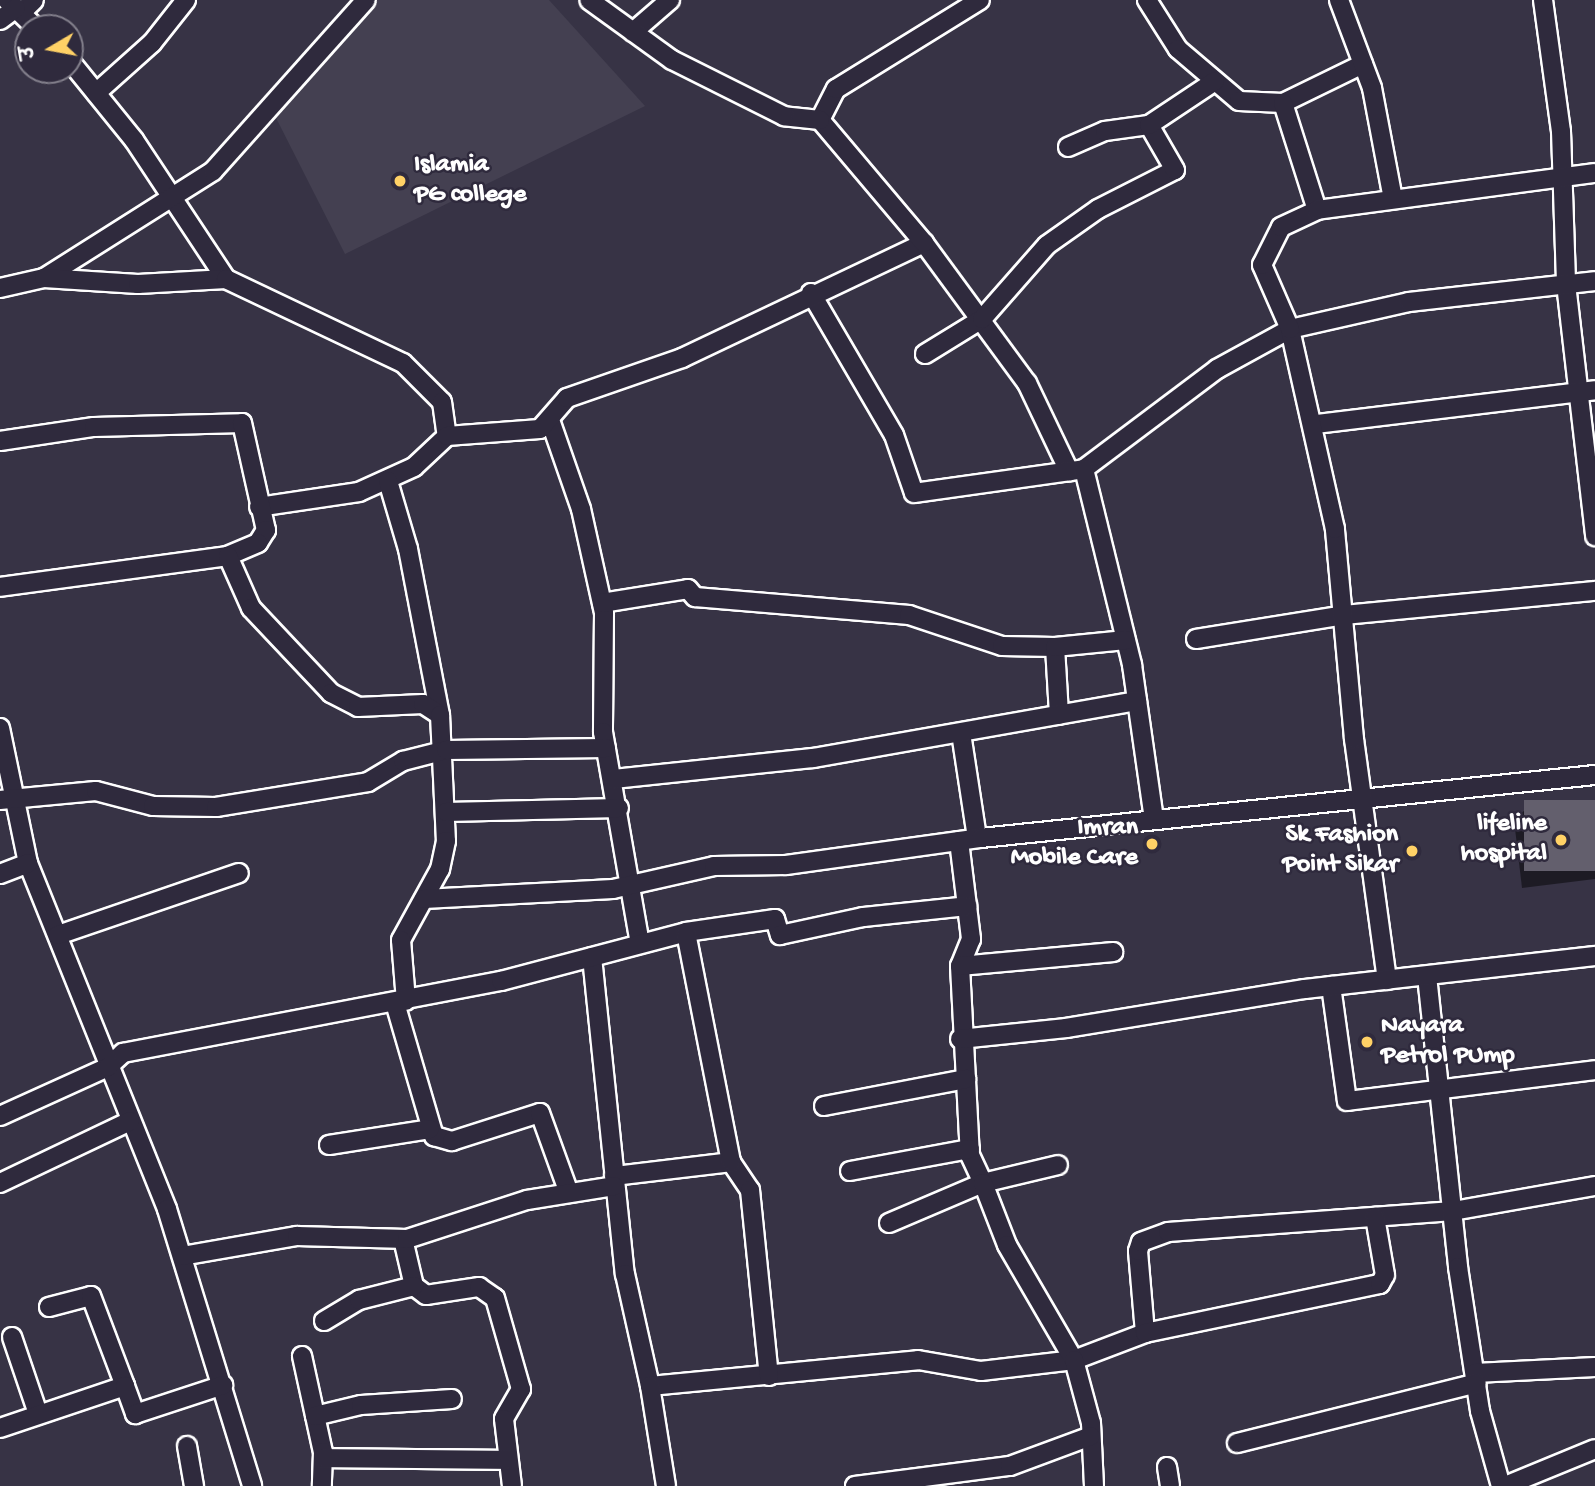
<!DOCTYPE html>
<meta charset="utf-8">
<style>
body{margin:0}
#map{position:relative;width:1595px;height:1486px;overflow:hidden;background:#373345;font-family:"Gochi Hand","Playpen Sans Deva",sans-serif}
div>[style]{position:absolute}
.built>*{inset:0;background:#444051}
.shadow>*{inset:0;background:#0007}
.building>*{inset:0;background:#635f6d;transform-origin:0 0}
.roads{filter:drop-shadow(2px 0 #fff) drop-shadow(-2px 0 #fff) drop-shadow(0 2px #fff) drop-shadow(0 -2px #fff)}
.minor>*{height:18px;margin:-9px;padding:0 9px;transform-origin:9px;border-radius:9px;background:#2f2a3d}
.dots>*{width:19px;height:19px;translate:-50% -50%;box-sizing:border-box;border:4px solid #2f2a3d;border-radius:50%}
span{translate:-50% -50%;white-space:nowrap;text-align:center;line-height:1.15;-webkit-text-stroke:5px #2f2a3d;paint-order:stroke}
.poi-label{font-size:26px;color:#fff;font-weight:700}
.left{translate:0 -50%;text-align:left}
.right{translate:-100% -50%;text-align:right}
.north{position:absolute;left:14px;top:14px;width:70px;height:70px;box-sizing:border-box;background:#2f2a3d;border:2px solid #827f8b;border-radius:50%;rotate:260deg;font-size:19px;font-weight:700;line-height:28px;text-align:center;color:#fff}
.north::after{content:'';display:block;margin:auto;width:24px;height:32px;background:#ffd166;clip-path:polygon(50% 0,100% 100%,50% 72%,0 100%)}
</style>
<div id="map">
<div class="built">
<i style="clip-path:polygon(375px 0,549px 0,645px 106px,345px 254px,271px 108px)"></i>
</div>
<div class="shadow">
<i style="clip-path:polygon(1595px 802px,1595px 879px,1522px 888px,1514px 820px,1525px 810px)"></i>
</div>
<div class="building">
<i style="left:1595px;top:800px;width:71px;height:71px;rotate:90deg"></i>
</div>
<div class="roads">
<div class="minor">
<i style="left:7px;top:0;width:40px;rotate:44deg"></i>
<i style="left:1147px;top:0;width:58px;rotate:57.7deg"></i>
<i style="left:1178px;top:49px;width:80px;rotate:40.4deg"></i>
<i style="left:1239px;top:101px;width:44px;rotate:2.6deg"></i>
<i style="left:1283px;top:103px;width:89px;rotate:-26deg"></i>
<i style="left:1339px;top:0;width:94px;rotate:69.4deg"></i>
<i style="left:1372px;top:88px;width:113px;rotate:79.3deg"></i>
<i style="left:1543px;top:0;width:132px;rotate:82.2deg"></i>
<i style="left:1561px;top:131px;width:153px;rotate:88.1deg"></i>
<i style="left:1566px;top:284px;width:254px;rotate:83.4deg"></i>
<i style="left:21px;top:13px;width:18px;rotate:-45deg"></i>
<i style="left:0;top:20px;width:20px;rotate:-37deg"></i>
<i style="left:633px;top:32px;width:49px;rotate:-40.9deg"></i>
<i style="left:70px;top:61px;width:102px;rotate:51deg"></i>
<i style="left:134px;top:140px;width:167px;rotate:56.5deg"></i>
<i style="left:96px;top:93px;width:75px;rotate:-41.8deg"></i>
<i style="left:152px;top:43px;width:55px;rotate:-51.7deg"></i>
<i style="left:1283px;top:103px;width:112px;rotate:72.4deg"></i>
<i style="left:820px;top:120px;width:35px;rotate:-63deg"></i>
<i style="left:836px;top:89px;width:169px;rotate:-31.7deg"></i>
<i style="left:1068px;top:147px;width:40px;rotate:-23.4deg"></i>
<i style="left:1105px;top:131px;width:44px;rotate:-7.8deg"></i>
<i style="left:924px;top:243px;width:174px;rotate:53.7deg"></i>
<i style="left:1027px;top:383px;width:98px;rotate:64.5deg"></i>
<i style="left:44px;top:278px;width:200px;rotate:-32.3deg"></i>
<i style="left:213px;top:171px;width:229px;rotate:-48.2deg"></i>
<i style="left:0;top:288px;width:45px;rotate:-12.8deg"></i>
<i style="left:44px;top:278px;width:94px;rotate:3.7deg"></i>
<i style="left:138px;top:284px;width:88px;rotate:-3.3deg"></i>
<i style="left:226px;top:279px;width:196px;rotate:25.4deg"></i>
<i style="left:403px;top:363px;width:55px;rotate:45deg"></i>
<i style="left:442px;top:402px;width:34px;rotate:82deg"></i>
<i style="left:447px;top:436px;width:45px;rotate:136.8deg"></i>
<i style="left:414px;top:467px;width:60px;rotate:155.6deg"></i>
<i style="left:359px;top:492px;width:101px;rotate:171.5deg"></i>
<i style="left:811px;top:293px;width:164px;rotate:59.7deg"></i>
<i style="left:894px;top:435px;width:61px;rotate:71deg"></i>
<i style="left:914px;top:493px;width:172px;rotate:-8deg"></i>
<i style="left:1084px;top:469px;width:166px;rotate:-36.9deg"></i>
<i style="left:1217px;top:369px;width:83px;rotate:-28.7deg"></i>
<i style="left:1290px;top:329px;width:122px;rotate:-12.8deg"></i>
<i style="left:1409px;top:302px;width:187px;rotate:-6.4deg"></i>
<i style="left:925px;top:354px;width:67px;rotate:-31.6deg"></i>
<i style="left:982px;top:319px;width:98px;rotate:-48.7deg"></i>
<i style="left:1047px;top:245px;width:62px;rotate:-35.2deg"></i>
<i style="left:1098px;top:209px;width:86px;rotate:-26.9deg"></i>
<i style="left:1175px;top:170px;width:52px;rotate:-120deg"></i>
<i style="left:1149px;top:125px;width:79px;rotate:-33.7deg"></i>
<i style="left:550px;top:420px;width:94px;rotate:70.8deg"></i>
<i style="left:581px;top:509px;width:107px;rotate:77.5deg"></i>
<i style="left:604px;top:613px;width:119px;rotate:90.5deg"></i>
<i style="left:603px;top:732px;width:215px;rotate:80.1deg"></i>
<i style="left:1316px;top:424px;width:281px;rotate:-6.9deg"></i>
<i style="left:447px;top:436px;width:93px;rotate:-4.3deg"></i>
<i style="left:540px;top:429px;width:41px;rotate:-48.9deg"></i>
<i style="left:567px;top:398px;width:122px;rotate:-19.2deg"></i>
<i style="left:682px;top:358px;width:268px;rotate:-25.4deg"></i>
<i style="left:924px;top:243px;width:161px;rotate:-130.2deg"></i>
<i style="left:820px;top:120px;width:36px;rotate:-174deg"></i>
<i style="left:784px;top:116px;width:125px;rotate:-153.4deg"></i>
<i style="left:672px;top:60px;width:102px;rotate:-144.1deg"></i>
<i style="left:0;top:441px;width:95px;rotate:-8.5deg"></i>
<i style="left:94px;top:427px;width:148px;rotate:-1.5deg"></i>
<i style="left:242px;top:423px;width:110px;rotate:77.4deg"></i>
<i style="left:266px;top:530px;width:15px;rotate:122deg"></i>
<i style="left:258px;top:543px;width:33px;rotate:157deg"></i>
<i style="left:228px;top:556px;width:230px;rotate:172.3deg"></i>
<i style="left:1084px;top:469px;width:202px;rotate:76.2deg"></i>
<i style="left:1132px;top:665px;width:156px;rotate:81.9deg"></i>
<i style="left:388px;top:481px;width:71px;rotate:73.6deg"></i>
<i style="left:408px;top:549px;width:169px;rotate:79.1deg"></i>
<i style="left:228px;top:556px;width:57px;rotate:66.1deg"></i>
<i style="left:251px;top:608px;width:117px;rotate:46.7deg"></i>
<i style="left:331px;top:693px;width:30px;rotate:27deg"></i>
<i style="left:358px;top:707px;width:65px;rotate:-2.6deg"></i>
<i style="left:423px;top:704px;width:20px;rotate:33deg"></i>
<i style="left:440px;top:715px;width:126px;rotate:87.3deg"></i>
<i style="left:446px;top:841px;width:29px;rotate:102deg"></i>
<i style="left:440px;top:869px;width:81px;rotate:118.8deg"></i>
<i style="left:401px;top:940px;width:61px;rotate:85.3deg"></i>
<i style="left:602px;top:603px;width:87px;rotate:-9.2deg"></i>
<i style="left:688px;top:589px;width:11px;rotate:49deg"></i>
<i style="left:695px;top:597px;width:215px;rotate:4.8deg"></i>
<i style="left:909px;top:615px;width:98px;rotate:18.4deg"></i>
<i style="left:1002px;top:646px;width:53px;rotate:1.1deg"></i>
<i style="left:1055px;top:647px;width:68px;rotate:86.6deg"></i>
<i style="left:1196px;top:639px;width:150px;rotate:-9.2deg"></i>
<i style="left:1344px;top:615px;width:252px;rotate:-5.5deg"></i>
<i style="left:1055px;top:647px;width:71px;rotate:-5.6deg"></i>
<i style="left:0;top:728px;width:138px;rotate:78.3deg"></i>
<i style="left:28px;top:863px;width:373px;rotate:68.1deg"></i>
<i style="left:167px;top:1209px;width:290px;rotate:72.9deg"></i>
<i style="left:961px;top:733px;width:106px;rotate:81.3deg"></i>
<i style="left:613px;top:779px;width:201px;rotate:-6deg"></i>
<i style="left:813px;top:758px;width:329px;rotate:-10deg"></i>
<i style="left:0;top:800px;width:96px;rotate:-5.4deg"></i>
<i style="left:96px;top:791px;width:59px;rotate:14.7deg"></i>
<i style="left:153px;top:806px;width:63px;rotate:0.9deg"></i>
<i style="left:216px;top:807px;width:154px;rotate:-9.3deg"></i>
<i style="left:368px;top:782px;width:41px;rotate:-31deg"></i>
<i style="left:403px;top:761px;width:44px;rotate:-14.3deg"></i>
<i style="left:446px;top:750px;width:160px;rotate:-0.7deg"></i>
<i style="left:446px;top:812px;width:173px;rotate:-1.3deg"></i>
<i style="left:959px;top:841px;width:99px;rotate:83deg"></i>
<i style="left:971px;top:939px;width:29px;rotate:112deg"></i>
<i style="left:960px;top:966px;width:189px;rotate:87deg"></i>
<i style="left:970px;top:1155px;width:31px;rotate:65deg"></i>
<i style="left:983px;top:1183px;width:77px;rotate:-13.5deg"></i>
<i style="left:0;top:874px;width:30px;rotate:-21deg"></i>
<i style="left:424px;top:899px;width:189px;rotate:-3deg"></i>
<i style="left:613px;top:889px;width:104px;rotate:-12.8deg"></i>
<i style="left:714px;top:866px;width:72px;rotate:-0.8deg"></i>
<i style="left:786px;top:865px;width:197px;rotate:-7.9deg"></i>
<i style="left:981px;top:838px;width:617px;rotate:-5.86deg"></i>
<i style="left:58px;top:935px;width:191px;rotate:-18.9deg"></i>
<i style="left:592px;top:957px;width:319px;rotate:84.1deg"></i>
<i style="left:625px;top:1274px;width:115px;rotate:77.4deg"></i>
<i style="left:650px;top:1386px;width:269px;rotate:-5.5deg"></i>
<i style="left:918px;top:1360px;width:64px;rotate:9.9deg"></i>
<i style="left:981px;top:1371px;width:94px;rotate:-6.7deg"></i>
<i style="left:1074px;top:1360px;width:76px;rotate:-20.8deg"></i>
<i style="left:1145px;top:1333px;width:82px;rotate:-94.9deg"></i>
<i style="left:1138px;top:1251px;width:9px;rotate:-72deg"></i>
<i style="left:1141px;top:1242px;width:29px;rotate:-20deg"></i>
<i style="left:1168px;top:1232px;width:286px;rotate:-4.2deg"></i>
<i style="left:1453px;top:1211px;width:144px;rotate:-10deg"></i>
<i style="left:960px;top:966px;width:154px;rotate:-5.2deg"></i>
<i style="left:1427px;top:976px;width:293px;rotate:83.9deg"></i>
<i style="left:1458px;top:1267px;width:146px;rotate:81.3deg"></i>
<i style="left:1480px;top:1411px;width:78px;rotate:74.4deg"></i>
<i style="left:1387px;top:980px;width:243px;rotate:-97.8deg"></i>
<i style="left:1354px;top:739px;width:211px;rotate:-95.2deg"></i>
<i style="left:1335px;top:529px;width:205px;rotate:-102.7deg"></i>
<i style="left:1290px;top:329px;width:70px;rotate:-113.6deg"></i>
<i style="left:1262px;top:265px;width:42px;rotate:-63.4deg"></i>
<i style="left:1281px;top:227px;width:40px;rotate:-25deg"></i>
<i style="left:1317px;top:210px;width:280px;rotate:-7.6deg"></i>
<i style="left:1331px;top:986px;width:116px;rotate:82.1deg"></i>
<i style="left:1347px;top:1101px;width:250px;rotate:-7.1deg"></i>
<i style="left:395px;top:1003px;width:139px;rotate:73.7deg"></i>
<i style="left:434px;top:1136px;width:19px;rotate:16deg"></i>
<i style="left:452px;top:1141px;width:92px;rotate:-17.7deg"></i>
<i style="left:540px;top:1113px;width:85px;rotate:70.1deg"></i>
<i style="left:960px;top:1039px;width:107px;rotate:-5.9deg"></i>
<i style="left:1066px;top:1028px;width:242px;rotate:-9.3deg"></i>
<i style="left:1305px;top:989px;width:292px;rotate:-6.5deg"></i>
<i style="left:824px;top:1106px;width:145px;rotate:-10.8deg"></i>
<i style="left:0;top:1116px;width:119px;rotate:-24.4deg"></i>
<i style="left:108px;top:1067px;width:21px;rotate:-43deg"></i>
<i style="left:123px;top:1053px;width:385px;rotate:-10.8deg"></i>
<i style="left:501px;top:981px;width:191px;rotate:-14.8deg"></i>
<i style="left:686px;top:932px;width:90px;rotate:-8.3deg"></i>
<i style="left:775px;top:919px;width:17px;rotate:73deg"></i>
<i style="left:780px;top:935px;width:85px;rotate:-12.2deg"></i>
<i style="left:863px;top:917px;width:105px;rotate:-6deg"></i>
<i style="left:329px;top:1145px;width:102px;rotate:-9deg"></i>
<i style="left:731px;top:1162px;width:34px;rotate:56deg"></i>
<i style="left:750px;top:1190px;width:187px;rotate:84.2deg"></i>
<i style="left:850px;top:1171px;width:122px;rotate:-10.4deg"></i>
<i style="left:614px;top:1176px;width:118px;rotate:-6.8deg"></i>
<i style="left:731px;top:1162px;width:234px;rotate:-101.1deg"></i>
<i style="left:0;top:1183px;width:144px;rotate:-25.5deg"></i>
<i style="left:889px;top:1223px;width:102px;rotate:-23.1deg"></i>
<i style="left:983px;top:1183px;width:66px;rotate:68.8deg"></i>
<i style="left:1007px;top:1245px;width:133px;rotate:59.8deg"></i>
<i style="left:1074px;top:1360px;width:65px;rotate:74.9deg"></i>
<i style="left:1091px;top:1423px;width:63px;rotate:87.3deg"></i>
<i style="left:403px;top:1239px;width:48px;rotate:76.8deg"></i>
<i style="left:414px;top:1286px;width:15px;rotate:37deg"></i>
<i style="left:426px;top:1295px;width:54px;rotate:-8.6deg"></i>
<i style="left:479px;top:1287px;width:19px;rotate:35deg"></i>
<i style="left:495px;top:1298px;width:95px;rotate:74.1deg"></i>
<i style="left:521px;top:1389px;width:34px;rotate:120deg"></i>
<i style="left:504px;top:1419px;width:67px;rotate:83.2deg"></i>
<i style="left:182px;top:1256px;width:117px;rotate:-9.9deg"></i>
<i style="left:297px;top:1236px;width:110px;rotate:1.6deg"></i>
<i style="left:407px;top:1239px;width:126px;rotate:-18deg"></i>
<i style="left:527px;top:1200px;width:88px;rotate:-9.1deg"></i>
<i style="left:49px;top:1307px;width:43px;rotate:-14.7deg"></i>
<i style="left:91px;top:1296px;width:96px;rotate:69.3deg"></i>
<i style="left:324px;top:1321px;width:41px;rotate:-31deg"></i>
<i style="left:359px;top:1300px;width:57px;rotate:-14.3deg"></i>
<i style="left:1145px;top:1333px;width:240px;rotate:-11.8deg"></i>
<i style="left:1380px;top:1284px;width:10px;rotate:-61deg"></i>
<i style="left:1385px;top:1275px;width:59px;rotate:-99.8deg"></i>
<i style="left:12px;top:1337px;width:81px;rotate:71.3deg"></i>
<i style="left:302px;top:1356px;width:98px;rotate:77.7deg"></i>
<i style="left:323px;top:1452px;width:34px;rotate:92deg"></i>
<i style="left:1475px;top:1373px;width:120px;rotate:-2.9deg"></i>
<i style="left:650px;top:1386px;width:101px;rotate:80.9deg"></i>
<i style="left:315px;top:1416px;width:47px;rotate:-13.4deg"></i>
<i style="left:361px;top:1405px;width:91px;rotate:-3.8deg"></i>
<i style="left:0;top:1428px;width:132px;rotate:-18.6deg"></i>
<i style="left:125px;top:1386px;width:30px;rotate:70deg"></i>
<i style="left:135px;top:1414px;width:93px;rotate:-18.2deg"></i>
<i style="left:1237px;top:1443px;width:247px;rotate:-14deg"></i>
<i style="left:187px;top:1446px;width:41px;rotate:80.1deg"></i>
<i style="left:323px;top:1458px;width:185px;rotate:0.6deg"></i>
<i style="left:1167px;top:1467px;width:19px;rotate:81deg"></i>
<i style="left:855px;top:1486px;width:156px;rotate:-7.4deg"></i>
<i style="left:1010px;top:1466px;width:86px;rotate:-20.3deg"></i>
<i style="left:1505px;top:1486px;width:97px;rotate:-22.3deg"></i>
</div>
</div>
<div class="dots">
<i style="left:400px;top:181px;background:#ffd166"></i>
<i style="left:1561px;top:840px;background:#ffd166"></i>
<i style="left:1152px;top:844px;background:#ffd166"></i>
<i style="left:1412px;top:851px;background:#ffd166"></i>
<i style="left:1367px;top:1042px;background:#ffd166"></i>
</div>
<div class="poi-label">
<span class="left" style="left:414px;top:181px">Islamia<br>PG college</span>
<span class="right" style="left:1547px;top:840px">lifeline<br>hospital</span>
<span class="right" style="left:1138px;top:844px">Imran<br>Mobile Care</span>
<span class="right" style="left:1398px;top:851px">Sk Fashion<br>Point Sikar</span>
<span class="left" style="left:1381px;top:1042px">Nayara<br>Petrol PUmp</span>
</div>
<div class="north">उ</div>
</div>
